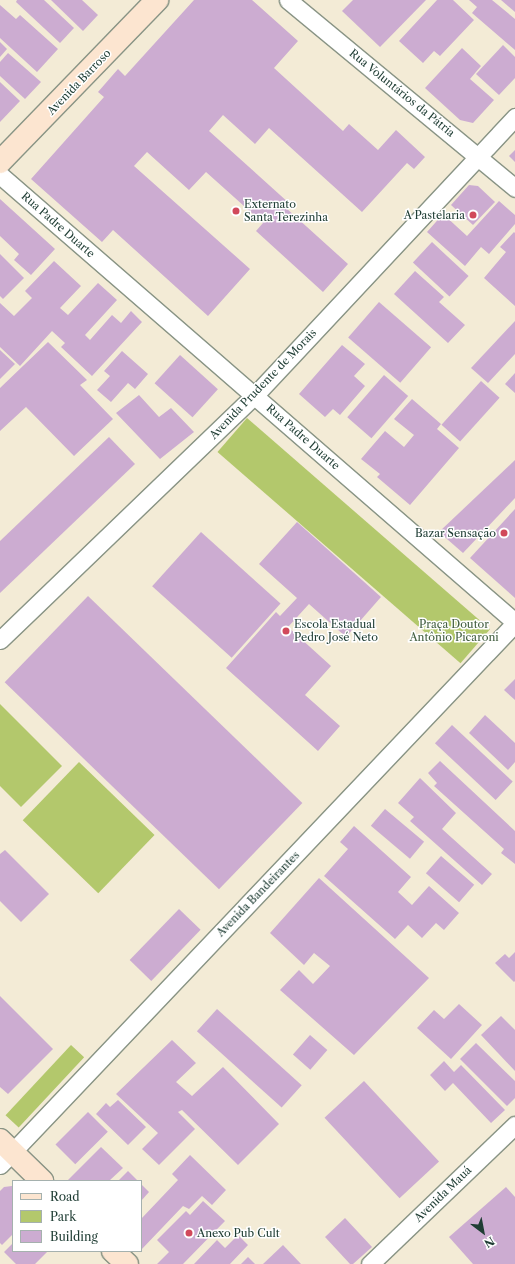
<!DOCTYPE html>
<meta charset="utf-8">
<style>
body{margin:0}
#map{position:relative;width:515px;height:1264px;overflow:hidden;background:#f3ebd6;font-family:"Libre Caslon Text",serif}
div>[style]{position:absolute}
.green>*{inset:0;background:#b3c86c;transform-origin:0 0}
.building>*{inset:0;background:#ccacd1;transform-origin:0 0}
.roads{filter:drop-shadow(1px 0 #899485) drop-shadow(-1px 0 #899485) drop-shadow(0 1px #899485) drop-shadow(0 -1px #899485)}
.street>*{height:17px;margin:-8.5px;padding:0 8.5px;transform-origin:8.5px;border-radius:8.5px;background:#fff}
.secondary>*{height:22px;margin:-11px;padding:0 11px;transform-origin:11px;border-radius:11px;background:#fce5d0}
.dots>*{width:11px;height:11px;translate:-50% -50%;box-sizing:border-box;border:2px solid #fff;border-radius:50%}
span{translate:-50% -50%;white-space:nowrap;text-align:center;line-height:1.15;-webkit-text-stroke:3px #fff;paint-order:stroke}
.street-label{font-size:11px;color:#1f3d34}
.poi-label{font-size:11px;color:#1f3d34}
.left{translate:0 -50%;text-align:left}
.right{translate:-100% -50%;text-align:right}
.park-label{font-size:11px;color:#446042}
.legend{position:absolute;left:12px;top:1180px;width:130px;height:72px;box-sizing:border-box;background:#fff;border:1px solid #a5b1ae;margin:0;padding:5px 7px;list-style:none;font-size:12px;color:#1f3d34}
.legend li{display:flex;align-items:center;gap:8px;height:20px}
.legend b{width:20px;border:1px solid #a5b1ae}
.north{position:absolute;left:463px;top:1212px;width:40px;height:40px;-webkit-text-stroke:3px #fff;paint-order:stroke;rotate:148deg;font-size:11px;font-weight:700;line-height:16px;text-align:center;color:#1f3d34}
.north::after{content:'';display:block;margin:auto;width:14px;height:18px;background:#1f3d34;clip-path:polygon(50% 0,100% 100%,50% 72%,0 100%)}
</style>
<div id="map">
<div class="green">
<i style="left:247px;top:418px;width:322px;height:45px;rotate:41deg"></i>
<i style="clip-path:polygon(0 704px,62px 766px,21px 807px,0 786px)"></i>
<i style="left:79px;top:762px;width:105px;height:81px;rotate:44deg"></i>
<i style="left:71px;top:1045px;width:18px;height:96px;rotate:43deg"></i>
</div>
<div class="building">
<i style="clip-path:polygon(17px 0,44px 0,74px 28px,60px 43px,16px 2px)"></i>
<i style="clip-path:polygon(51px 0,82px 0,98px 15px,83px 31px)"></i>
<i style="clip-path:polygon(194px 0,252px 0,298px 41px,274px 68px,343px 131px,349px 124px,378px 150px,396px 130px,425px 157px,414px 169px,407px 163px,362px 212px,269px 128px,255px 144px,223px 115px,209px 131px,290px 204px,286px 208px,348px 264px,323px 292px,256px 231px,263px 223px,206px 172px,189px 190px,147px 152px,134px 166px,250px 269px,208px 316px,113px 230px,102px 242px,31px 179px,104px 97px,98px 92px,118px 69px,125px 76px)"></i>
<i style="clip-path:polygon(353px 0,426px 0,380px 47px,342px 11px)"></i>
<i style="clip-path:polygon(437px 0,453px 0,474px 20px,440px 56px,434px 51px,423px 63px,399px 41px)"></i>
<i style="clip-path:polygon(469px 0,492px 0,515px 19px,515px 50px,472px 13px,477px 7px)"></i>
<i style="clip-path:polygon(501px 0,515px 0,515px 12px)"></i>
<i style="clip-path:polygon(0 5px,16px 19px,20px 15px,58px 49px,37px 72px,0 38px)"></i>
<i style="clip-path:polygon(0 42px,7px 49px,0 57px)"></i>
<i style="clip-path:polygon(503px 45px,515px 57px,515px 78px,499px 95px,476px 74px)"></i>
<i style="clip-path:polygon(462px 48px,481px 66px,470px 79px,494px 100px,473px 123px,460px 120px,425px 88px)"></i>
<i style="clip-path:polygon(8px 53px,41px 82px,25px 99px,0 76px,0 62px)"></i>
<i style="clip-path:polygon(0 82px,20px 101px,0 122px)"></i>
<i style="clip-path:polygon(515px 150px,515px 162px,509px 156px)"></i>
<i style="clip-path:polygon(469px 185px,478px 186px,495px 202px,473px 225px,451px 205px)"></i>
<i style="clip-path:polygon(0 199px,55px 249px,31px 275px,14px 260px,19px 254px,0 236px)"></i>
<i style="clip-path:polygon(499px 201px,515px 215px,515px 224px,489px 254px,481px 247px,465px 266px,427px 232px,443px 214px,467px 236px)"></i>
<i style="clip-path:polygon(514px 232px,515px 233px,515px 306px,484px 278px,506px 252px,500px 247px)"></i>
<i style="left:432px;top:242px;width:50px;height:28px;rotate:43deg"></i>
<i style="clip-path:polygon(0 254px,24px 278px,3px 299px,0 296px)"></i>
<i style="clip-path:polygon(54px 261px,81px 286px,60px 308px,68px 315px,98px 283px,117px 300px,85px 335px,90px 340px,112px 315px,121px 323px,131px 311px,142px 322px,92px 376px,61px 347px,65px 343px,52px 331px,20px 366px,0 347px,0 303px,14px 316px,32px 298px,25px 291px)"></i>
<i style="clip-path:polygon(415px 271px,444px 297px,439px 302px,465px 325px,448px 343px,394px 294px)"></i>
<i style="left:379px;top:302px;width:69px;height:47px;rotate:41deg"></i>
<i style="clip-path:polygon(515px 321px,515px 354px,488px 383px,471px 368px)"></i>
<i style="clip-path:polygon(48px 342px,87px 380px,80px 385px,113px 419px,74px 456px,26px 407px,0 431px,0 388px)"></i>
<i style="clip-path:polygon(342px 345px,365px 364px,354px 376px,365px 386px,340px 415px,333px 409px,325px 417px,299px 394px)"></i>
<i style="clip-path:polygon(0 350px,15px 364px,0 379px)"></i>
<i style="clip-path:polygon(122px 351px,148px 374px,135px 389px,128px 383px,111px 402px,97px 390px,110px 376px,104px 371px)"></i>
<i style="left:180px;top:355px;width:51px;height:38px;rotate:42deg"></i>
<i style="clip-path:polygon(515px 373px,515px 393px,505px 384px)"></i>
<i style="left:384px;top:375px;width:32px;height:56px;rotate:41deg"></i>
<i style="left:481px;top:381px;width:25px;height:59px;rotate:42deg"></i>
<i style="clip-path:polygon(139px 395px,159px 417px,171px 408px,194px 432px,160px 459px,116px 413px)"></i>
<i style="clip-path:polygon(412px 399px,441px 424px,437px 429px,459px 448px,410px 505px,377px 477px,380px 474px,361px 459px,385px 431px,404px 447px,414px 435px,394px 419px)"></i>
<i style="clip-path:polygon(109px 437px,135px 464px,0 593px,0 541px)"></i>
<i style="clip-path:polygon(515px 460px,515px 498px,463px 553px,439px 532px)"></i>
<i style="clip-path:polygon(515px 509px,515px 598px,470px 558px)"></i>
<i style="clip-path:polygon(297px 522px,381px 597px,346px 637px,309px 604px,288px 627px,331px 666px,305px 695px,340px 726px,318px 751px,226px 668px,276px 612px,280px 616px,297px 598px,259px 564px)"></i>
<i style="left:201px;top:532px;width:107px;height:73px;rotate:42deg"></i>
<i style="left:88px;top:596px;width:298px;height:120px;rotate:44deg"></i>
<i style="clip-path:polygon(515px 679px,515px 700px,504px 690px)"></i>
<i style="clip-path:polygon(485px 715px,515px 743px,515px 762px,508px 770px,469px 733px)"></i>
<i style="left:452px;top:725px;width:83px;height:25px;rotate:43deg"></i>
<i style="clip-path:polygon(440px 761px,515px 831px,515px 864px,501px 853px,504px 849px,434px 786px,437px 783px,428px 773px)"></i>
<i style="clip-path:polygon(420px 778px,456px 813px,442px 829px,492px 874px,482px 885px,410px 821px,414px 817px,398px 803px)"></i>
<i style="left:385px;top:809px;width:51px;height:22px;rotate:40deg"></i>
<i style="clip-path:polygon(354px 826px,411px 877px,398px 892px,412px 905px,429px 886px,459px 913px,444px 930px,436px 923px,422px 938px,408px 925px,395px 939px,324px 876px,348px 849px,340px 842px)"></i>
<i style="clip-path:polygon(5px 850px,49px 894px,21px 922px,0 901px,0 854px)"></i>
<i style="left:441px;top:856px;width:44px;height:23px;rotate:41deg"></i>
<i style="clip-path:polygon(319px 878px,429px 978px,354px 1055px,280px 990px,299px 970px,313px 984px,330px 966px,314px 953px,304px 965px,270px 933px)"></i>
<i style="left:179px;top:909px;width:30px;height:71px;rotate:44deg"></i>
<i style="clip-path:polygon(515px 952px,515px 981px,514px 982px,495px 963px,505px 954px,509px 958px)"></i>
<i style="clip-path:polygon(0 996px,53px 1049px,8px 1094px,0 1087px)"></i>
<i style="clip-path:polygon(459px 1004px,482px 1025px,451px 1059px,417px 1028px,434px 1010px,444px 1019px)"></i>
<i style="left:217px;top:1009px;width:114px;height:30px;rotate:42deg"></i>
<i style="clip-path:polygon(501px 1016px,515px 1030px,515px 1071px,481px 1035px)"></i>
<i style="left:310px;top:1035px;width:23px;height:26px;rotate:41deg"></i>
<i style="clip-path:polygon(172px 1040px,196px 1063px,176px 1082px,192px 1096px,223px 1067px,279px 1124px,238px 1165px,182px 1110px,178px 1112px,195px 1129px,159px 1165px,142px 1149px,158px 1133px,116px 1094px)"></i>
<i style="clip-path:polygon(476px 1043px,515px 1081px,515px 1098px,507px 1106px,460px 1059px)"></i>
<i style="clip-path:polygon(444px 1061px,454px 1072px,461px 1065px,505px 1110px,491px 1123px,453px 1083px,445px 1091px,430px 1075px)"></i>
<i style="left:364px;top:1081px;width:110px;height:54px;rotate:47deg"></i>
<i style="clip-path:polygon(118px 1100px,146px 1127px,128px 1145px,96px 1114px,106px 1103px,110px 1107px)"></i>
<i style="left:88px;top:1112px;width:28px;height:46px;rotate:45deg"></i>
<i style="clip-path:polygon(101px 1147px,123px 1168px,109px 1181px,67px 1181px)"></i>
<i style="clip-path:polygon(190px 1155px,226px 1190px,212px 1205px,202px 1196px,189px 1209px,183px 1206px,141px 1250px,141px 1219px,178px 1180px,172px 1174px)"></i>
<i style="clip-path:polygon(128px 1171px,138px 1181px,118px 1181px)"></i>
<i style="clip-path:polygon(141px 1184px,149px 1192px,141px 1201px)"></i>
<i style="clip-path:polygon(12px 1186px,13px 1234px,2px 1245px,0 1243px,0 1191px,4px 1187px)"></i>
<i style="clip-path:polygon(506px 1187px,515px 1197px,515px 1264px,473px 1264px,449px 1237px)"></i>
<i style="clip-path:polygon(203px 1201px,225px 1221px,183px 1264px,157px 1264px,169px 1252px,157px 1240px,186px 1211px,190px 1215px)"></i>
<i style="clip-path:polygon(345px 1218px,372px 1247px,353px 1264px,350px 1264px,325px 1237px)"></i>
<i style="clip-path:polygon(238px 1235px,248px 1245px,230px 1264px,194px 1264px,217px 1240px,225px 1248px)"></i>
<i style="clip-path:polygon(13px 1243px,13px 1251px,48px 1251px,35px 1264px,16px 1264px,4px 1252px)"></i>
<i style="clip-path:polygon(283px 1245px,301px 1264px,263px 1264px)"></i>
<i style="clip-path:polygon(248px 1257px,255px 1264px,241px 1264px)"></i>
</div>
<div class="roads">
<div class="street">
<i style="left:288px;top:0;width:295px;rotate:39.6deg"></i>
<i style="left:0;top:175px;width:682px;rotate:40.96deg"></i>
<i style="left:0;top:640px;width:354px;rotate:-43.9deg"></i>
<i style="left:255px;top:395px;width:381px;rotate:-46.9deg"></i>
<i style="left:0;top:1165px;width:748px;rotate:-46.46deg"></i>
<i style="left:370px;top:1264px;width:201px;rotate:-43.8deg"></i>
</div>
<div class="secondary">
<i style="left:0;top:162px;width:226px;rotate:-45.9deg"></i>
<i style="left:0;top:1140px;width:59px;rotate:44.3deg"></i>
<i style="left:113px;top:1251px;width:19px;rotate:43deg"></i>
</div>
</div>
<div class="dots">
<i style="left:236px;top:211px;background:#d1495b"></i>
<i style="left:473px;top:215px;background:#d1495b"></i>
<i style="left:504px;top:533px;background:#d1495b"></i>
<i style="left:286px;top:631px;background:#d1495b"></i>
<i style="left:189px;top:1233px;background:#d1495b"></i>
</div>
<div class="street-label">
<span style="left:79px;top:82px;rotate:-46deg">Avenida Barroso</span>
<span style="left:402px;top:93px;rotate:39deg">Rua Voluntários da Pátria</span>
<span style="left:58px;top:225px;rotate:41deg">Rua Padre Duarte</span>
<span style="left:263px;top:384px;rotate:-46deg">Avenida Prudente de Morais</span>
<span style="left:303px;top:437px;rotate:41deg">Rua Padre Duarte</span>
<span style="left:258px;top:894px;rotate:-46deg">Avenida Bandeirantes</span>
<span style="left:443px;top:1194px;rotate:-44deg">Avenida Mauá</span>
</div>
<div class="poi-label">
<span class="left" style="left:244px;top:211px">Externato<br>Santa Terezinha</span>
<span class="right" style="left:465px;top:215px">A Pastelaria</span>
<span class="right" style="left:496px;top:533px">Bazar Sensação</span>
<span class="left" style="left:294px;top:631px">Escola Estadual<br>Pedro José Neto</span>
<span class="left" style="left:197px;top:1233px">Anexo Pub Cult</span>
</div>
<div class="park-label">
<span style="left:454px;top:631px">Praça Doutor<br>Antônio Picaroni</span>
</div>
<ul class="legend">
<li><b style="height:5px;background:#fce5d0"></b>Road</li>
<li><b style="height:11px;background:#b3c86c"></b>Park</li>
<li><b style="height:11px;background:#ccacd1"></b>Building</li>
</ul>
<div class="north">N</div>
</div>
